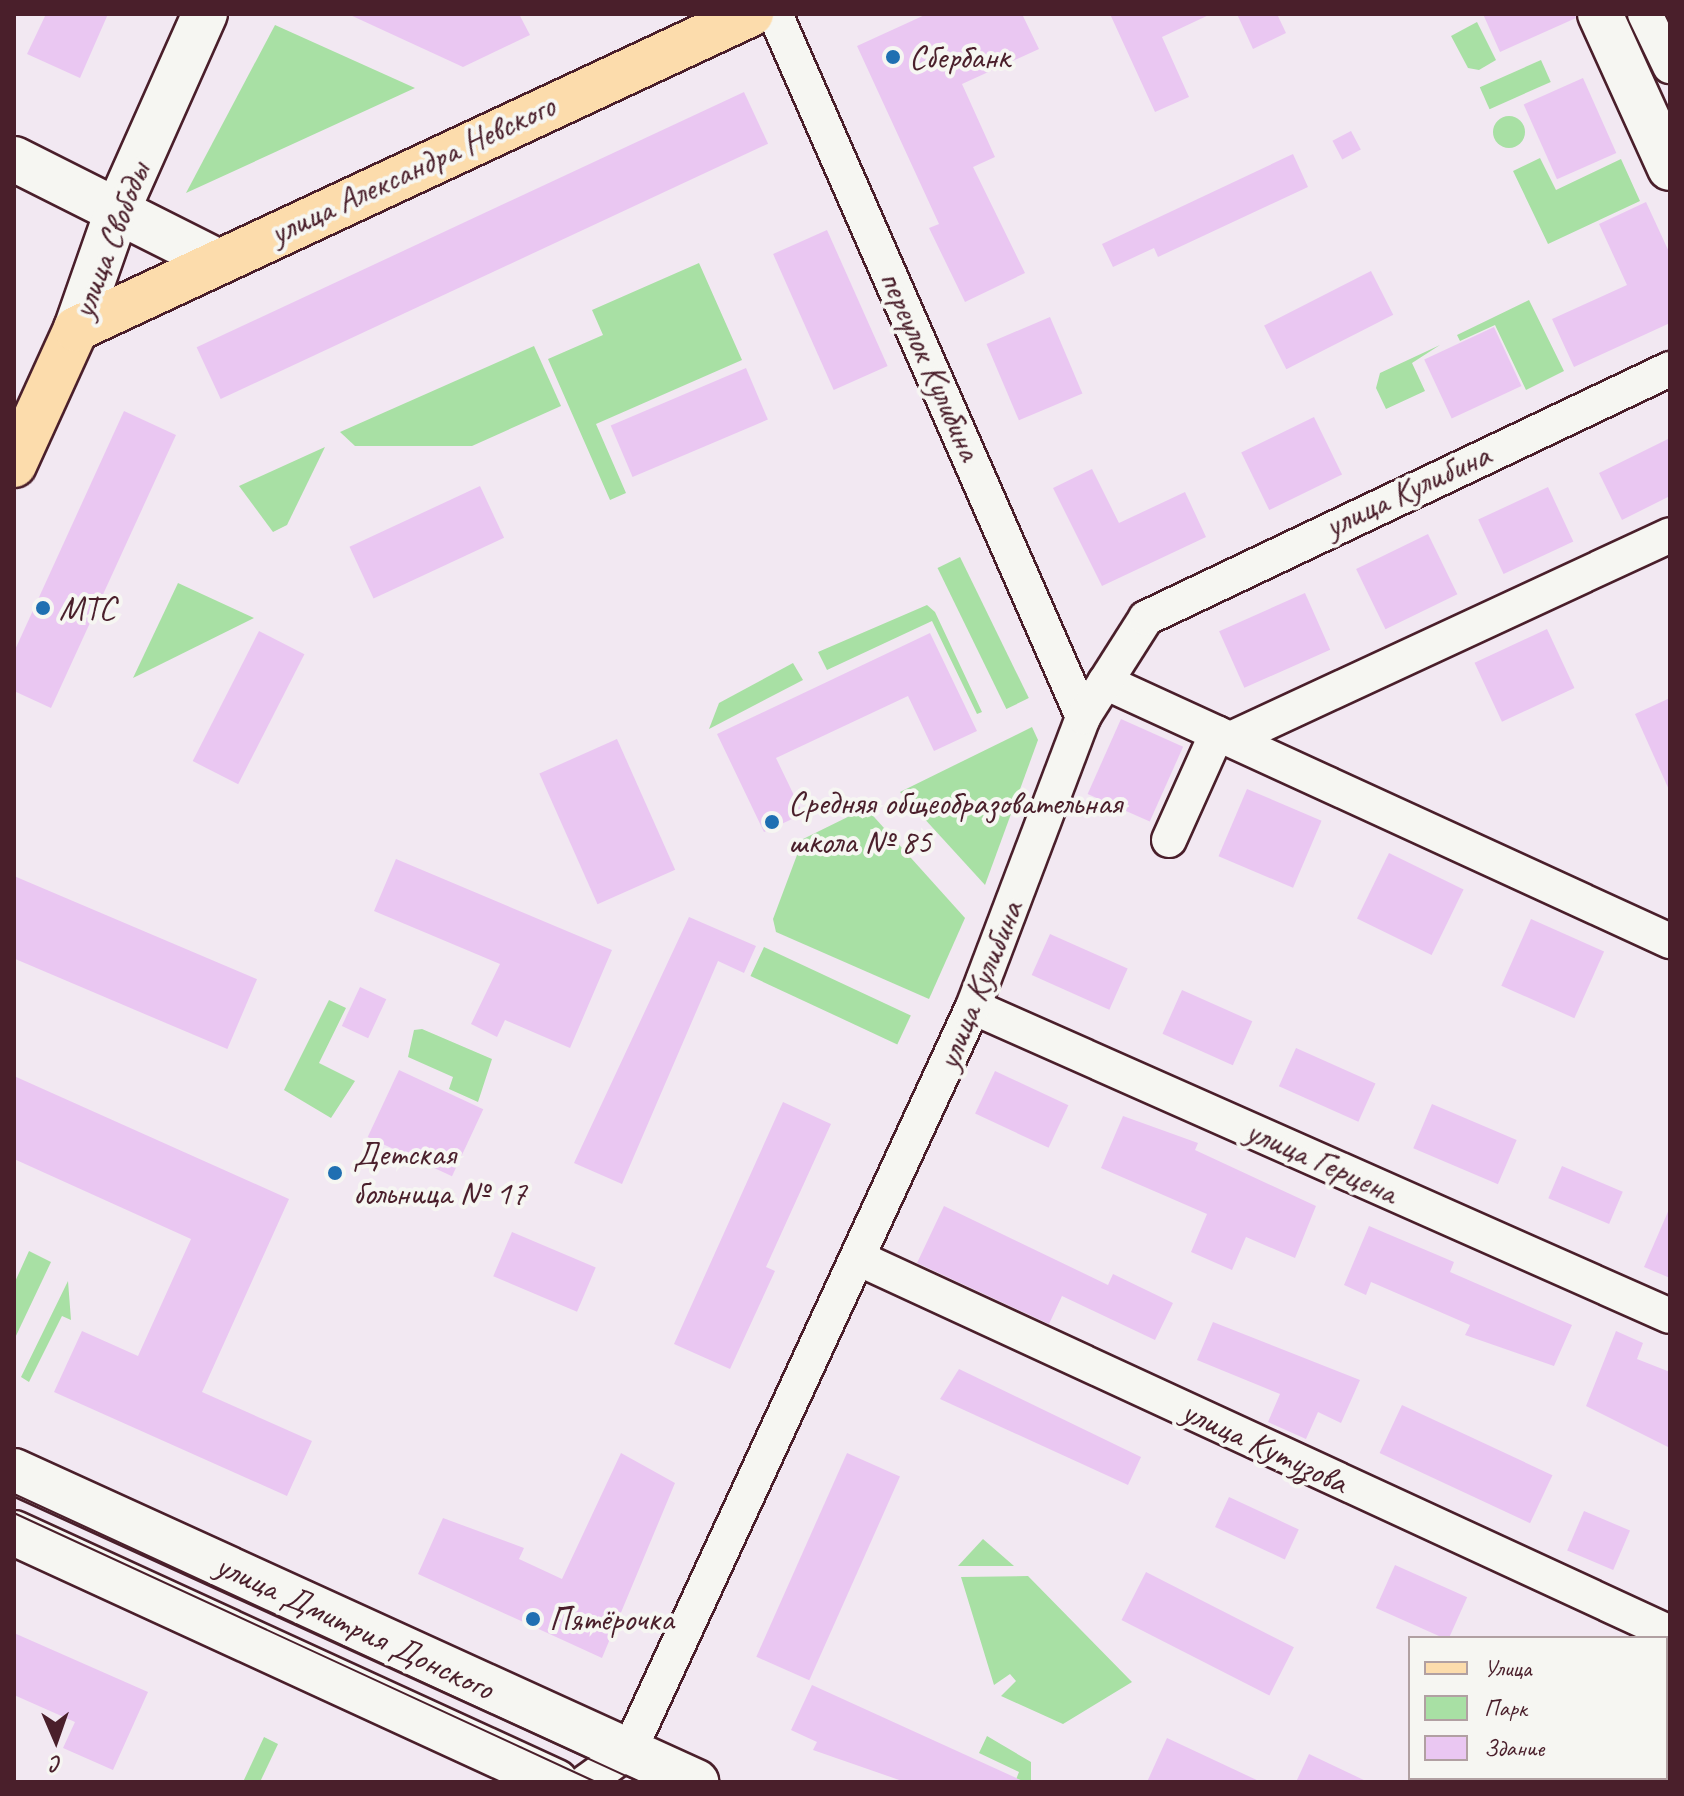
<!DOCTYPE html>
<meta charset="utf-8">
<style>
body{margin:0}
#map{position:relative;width:1684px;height:1796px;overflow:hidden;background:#f2e8f2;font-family:Caveat,sans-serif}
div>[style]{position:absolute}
.green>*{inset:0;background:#a8e0a4;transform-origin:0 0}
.round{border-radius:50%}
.building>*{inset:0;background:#eac7f2;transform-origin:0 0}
.roads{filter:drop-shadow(2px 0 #4a1f2b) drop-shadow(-2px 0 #4a1f2b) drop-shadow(0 2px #4a1f2b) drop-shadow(0 -2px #4a1f2b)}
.street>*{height:34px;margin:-17px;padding:0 17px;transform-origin:17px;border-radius:17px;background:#f6f6f2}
.secondary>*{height:44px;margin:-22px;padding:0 22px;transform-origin:22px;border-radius:22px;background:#f6f6f2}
.primary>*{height:44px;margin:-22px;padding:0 22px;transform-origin:22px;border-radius:22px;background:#fcdcac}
.tram>*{height:2px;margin:-1px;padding:0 1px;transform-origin:1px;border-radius:1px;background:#4a1f2b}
.dots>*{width:22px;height:22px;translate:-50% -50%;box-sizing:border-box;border:4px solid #f6f6f2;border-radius:50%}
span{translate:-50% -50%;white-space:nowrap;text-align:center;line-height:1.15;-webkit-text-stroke:8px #f6f6f2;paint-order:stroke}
.poi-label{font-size:34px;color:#4a1f2b}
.left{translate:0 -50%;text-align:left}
.street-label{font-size:34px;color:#4a1f2b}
.frame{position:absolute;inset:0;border:16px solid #4a1f2b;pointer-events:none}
.legend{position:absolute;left:1408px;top:1636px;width:260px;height:144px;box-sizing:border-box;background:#f6f6f2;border:2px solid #b1a0a2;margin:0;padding:10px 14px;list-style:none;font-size:24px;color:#4a1f2b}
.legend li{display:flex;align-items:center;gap:16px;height:40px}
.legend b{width:40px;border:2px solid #b1a0a2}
.north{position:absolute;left:16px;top:1700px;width:80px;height:80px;-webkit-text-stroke:6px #f6f6f2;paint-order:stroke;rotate:178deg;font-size:22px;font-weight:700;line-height:32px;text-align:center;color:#4a1f2b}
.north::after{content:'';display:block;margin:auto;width:28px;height:36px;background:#4a1f2b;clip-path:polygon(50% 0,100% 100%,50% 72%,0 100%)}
</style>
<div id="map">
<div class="green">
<i style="clip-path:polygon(1477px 22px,1496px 60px,1479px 70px,1468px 68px,1451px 36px)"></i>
<i style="clip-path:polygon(275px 25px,415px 88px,186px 193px)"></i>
<i style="left:1541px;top:60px;width:24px;height:67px;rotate:66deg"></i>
<i class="round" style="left:1493px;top:116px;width:32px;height:32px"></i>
<i style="clip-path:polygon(1540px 158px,1556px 190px,1621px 159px,1640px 201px,1548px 244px,1513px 171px)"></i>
<i style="clip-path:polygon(699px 263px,742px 360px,596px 424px,626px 493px,610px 500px,548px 359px,603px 335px,592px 310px)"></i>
<i style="clip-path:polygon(1529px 300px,1564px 371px,1526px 390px,1495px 325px,1460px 341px,1457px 335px)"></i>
<i style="clip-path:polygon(1440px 345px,1412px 363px,1425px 391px,1386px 409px,1376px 388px,1380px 373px)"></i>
<i style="clip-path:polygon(534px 346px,561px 406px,472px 446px,355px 446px,340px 432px)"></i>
<i style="clip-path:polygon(325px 447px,287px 525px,273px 532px,239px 486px)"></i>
<i style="left:960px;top:557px;width:157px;height:25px;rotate:64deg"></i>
<i style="clip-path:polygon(178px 583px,254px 618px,133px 678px)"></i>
<i style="clip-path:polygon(927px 605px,935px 612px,982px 712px,977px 714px,932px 621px,827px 670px,818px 652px)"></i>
<i style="clip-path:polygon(793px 663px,803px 680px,709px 729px,719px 703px)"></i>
<i style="clip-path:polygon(1032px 727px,1038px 740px,985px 885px,900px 792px)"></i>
<i style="clip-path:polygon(866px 808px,965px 918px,929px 999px,776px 932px,773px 919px,803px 839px)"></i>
<i style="left:764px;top:947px;width:162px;height:32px;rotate:25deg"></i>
<i style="clip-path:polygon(329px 1000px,346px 1008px,319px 1063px,355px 1081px,331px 1118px,284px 1090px)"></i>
<i style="clip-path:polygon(422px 1029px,492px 1059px,478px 1102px,449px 1089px,453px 1077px,408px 1057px,414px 1030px)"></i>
<i style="clip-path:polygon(29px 1251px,51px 1262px,14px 1340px,14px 1284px)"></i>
<i style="clip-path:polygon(68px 1281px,71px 1320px,62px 1316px,29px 1382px,21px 1377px)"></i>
<i style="clip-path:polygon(983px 1539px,1014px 1566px,958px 1566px)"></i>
<i style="clip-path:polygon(1028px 1576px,1132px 1682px,1063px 1724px,1001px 1696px,1016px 1681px,1010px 1674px,994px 1685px,961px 1577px)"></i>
<i style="clip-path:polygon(987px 1736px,1031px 1762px,1031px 1782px,1015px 1782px,1019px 1772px,979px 1753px)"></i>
<i style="clip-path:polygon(264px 1737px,278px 1744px,260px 1782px,243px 1782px)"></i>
</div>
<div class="building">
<i style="clip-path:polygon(46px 14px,108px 14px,80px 78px,27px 54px)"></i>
<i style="clip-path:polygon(348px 14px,519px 14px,530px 35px,463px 67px)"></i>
<i style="clip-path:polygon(927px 14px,1022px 14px,1039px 49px,962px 84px,995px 157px,973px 167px,1025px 273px,965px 302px,929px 228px,939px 224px,857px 46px)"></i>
<i style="clip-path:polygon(1110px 14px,1211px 14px,1162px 37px,1189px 97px,1155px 112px)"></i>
<i style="clip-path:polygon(1237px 14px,1277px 14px,1286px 33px,1253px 49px)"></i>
<i style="clip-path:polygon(1483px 14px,1575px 14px,1576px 18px,1500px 52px)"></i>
<i style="left:1583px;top:78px;width:82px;height:65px;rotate:66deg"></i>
<i style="left:744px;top:92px;width:57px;height:604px;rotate:65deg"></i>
<i style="left:1351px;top:131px;width:21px;height:21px;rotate:62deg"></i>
<i style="clip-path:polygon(1293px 154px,1308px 187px,1158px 257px,1154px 248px,1113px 267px,1102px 244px)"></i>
<i style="clip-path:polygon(1646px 202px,1670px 254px,1670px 323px,1574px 367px,1552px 319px,1627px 285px,1599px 224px)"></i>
<i style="left:827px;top:230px;width:149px;height:59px;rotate:66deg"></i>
<i style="left:1371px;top:271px;width:49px;height:120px;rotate:63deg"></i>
<i style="left:1050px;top:317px;width:83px;height:69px;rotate:67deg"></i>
<i style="left:1494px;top:327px;width:65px;height:77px;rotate:65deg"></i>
<i style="left:746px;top:368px;width:56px;height:147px;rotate:67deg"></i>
<i style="clip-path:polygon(124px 411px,176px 435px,51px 708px,14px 691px,14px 652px)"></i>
<i style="left:1314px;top:417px;width:64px;height:81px;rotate:64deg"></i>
<i style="clip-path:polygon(1670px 438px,1670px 496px,1622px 520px,1599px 473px)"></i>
<i style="clip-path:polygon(1092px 469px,1119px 523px,1185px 492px,1206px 537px,1102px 586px,1053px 488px)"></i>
<i style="left:480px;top:486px;width:57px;height:144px;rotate:65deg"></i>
<i style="left:1548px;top:487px;width:60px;height:77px;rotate:65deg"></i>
<i style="left:1428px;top:534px;width:67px;height:80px;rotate:64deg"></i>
<i style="left:1305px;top:593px;width:62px;height:94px;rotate:66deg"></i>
<i style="left:1547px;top:629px;width:65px;height:80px;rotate:65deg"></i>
<i style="left:259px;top:631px;width:51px;height:146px;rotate:27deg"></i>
<i style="clip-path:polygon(930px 633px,977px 731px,934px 751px,908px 696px,776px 758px,803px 814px,764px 832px,717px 734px)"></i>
<i style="clip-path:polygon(1670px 698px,1670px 792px,1635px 714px)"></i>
<i style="left:1121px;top:719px;width:68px;height:82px;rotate:24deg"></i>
<i style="left:617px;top:739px;width:143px;height:85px;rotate:66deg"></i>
<i style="left:1247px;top:789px;width:81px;height:73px;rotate:23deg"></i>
<i style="left:1389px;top:853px;width:83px;height:73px;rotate:26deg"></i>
<i style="clip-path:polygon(396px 859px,612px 950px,570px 1048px,505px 1020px,497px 1037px,471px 1024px,500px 964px,374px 911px)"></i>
<i style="left:14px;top:876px;width:264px;height:76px;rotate:23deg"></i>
<i style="clip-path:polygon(689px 917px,756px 946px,744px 973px,718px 961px,622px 1184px,574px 1163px)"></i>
<i style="left:1531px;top:919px;width:80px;height:73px;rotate:24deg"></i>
<i style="left:1050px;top:934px;width:85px;height:45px;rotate:24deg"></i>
<i style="left:360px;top:987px;width:29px;height:43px;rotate:25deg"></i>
<i style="left:1182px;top:990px;width:77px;height:48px;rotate:24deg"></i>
<i style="left:1296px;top:1048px;width:87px;height:42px;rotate:24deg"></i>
<i style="left:399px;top:1070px;width:93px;height:74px;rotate:25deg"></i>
<i style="left:995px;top:1071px;width:81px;height:47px;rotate:25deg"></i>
<i style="clip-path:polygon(14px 1076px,289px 1199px,202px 1392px,312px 1441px,287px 1496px,54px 1392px,82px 1331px,138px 1356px,191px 1239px,14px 1159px)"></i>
<i style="clip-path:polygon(783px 1102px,831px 1124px,766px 1267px,775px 1271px,730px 1369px,674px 1344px)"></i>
<i style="left:1432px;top:1104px;width:92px;height:48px;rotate:23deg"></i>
<i style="clip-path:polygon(1123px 1116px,1198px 1143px,1195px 1150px,1316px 1206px,1295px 1258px,1246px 1237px,1232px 1270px,1191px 1252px,1207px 1214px,1101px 1168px)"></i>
<i style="left:1562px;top:1166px;width:66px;height:35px;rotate:23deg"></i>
<i style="clip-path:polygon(944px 1206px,1108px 1285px,1113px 1274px,1173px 1303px,1155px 1340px,1062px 1296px,1049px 1324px,917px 1263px)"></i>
<i style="clip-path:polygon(1670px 1207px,1670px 1278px,1644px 1267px)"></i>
<i style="clip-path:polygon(1369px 1226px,1454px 1262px,1450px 1272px,1572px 1325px,1554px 1366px,1465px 1335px,1470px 1325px,1371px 1282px,1366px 1295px,1344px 1285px)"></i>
<i style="left:512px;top:1232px;width:91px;height:48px;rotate:23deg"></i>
<i style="clip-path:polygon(1213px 1322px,1360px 1380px,1341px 1423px,1318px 1412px,1306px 1439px,1268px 1422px,1280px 1394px,1197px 1360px)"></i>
<i style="clip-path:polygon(1616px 1331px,1643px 1343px,1637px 1359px,1670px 1372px,1670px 1448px,1586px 1406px)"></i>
<i style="clip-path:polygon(959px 1369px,1141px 1457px,1128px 1485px,940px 1399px)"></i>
<i style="left:1402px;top:1405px;width:166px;height:53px;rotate:25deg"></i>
<i style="clip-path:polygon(621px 1453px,675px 1483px,602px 1658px,418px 1574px,443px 1518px,524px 1548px,519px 1559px,562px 1579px)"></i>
<i style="left:847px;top:1453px;width:58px;height:223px;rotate:24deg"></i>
<i style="left:1229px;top:1497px;width:77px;height:33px;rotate:25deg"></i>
<i style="left:1584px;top:1511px;width:50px;height:43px;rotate:23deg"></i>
<i style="left:1395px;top:1565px;width:79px;height:47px;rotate:24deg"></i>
<i style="left:1146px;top:1572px;width:166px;height:54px;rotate:27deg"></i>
<i style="clip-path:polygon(14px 1633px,148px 1692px,113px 1770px,63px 1748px,75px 1722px,14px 1695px)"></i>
<i style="clip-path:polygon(812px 1685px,1025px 1782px,905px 1782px,813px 1750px,817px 1742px,791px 1730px)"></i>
<i style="clip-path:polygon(1167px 1738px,1261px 1782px,1147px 1782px)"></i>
<i style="clip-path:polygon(1309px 1754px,1368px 1782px,1296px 1782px)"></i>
</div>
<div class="roads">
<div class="street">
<i style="left:775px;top:14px;width:768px;rotate:66.34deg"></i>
<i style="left:1645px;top:14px;width:58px;rotate:64.3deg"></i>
<i style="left:1105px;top:682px;width:622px;rotate:24.63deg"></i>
<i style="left:1231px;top:739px;width:484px;rotate:-24.9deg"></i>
<i style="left:1169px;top:840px;width:117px;rotate:-65.8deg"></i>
<i style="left:973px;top:1007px;width:762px;rotate:23.91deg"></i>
<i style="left:860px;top:1259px;width:892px;rotate:24.78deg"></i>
<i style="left:586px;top:1782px;width:53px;rotate:-35.8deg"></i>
<i style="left:629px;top:1751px;width:820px;rotate:-65.19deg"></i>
<i style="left:973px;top:1007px;width:310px;rotate:-69.2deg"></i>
<i style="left:1083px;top:717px;width:117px;rotate:-57.5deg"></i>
<i style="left:1146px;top:618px;width:580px;rotate:-25.42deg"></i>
</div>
<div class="secondary">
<i style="left:1600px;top:14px;width:169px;rotate:65.6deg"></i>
<i style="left:14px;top:159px;width:225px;rotate:26.7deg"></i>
<i style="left:76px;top:329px;width:127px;rotate:-70.7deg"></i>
<i style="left:118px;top:209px;width:214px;rotate:-66deg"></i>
<i style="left:14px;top:1471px;width:750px;rotate:24.51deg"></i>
<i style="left:14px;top:1533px;width:596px;rotate:24.67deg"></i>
</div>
<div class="primary">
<i style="left:14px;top:465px;width:149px;rotate:-65.5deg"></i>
<i style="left:76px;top:329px;width:745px;rotate:-25.02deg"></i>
</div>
</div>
<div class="tram">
<i style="left:14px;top:1494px;width:688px;rotate:24.74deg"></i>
<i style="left:14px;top:1513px;width:641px;rotate:24.81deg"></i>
</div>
<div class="dots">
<i style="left:893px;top:57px;background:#1f6fb2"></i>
<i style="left:43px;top:608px;background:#1f6fb2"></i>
<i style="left:772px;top:822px;background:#1f6fb2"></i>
<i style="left:335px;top:1173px;background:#1f6fb2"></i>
<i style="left:533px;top:1619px;background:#1f6fb2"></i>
</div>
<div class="poi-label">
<span class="left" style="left:909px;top:57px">Сбербанк</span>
<span class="left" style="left:59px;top:608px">МТС</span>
<span class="left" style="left:788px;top:822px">Средняя общеобразовательная<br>школа № 85</span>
<span class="left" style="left:353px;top:1173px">Детская<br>больница № 17</span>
<span class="left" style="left:549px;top:1619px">Пятёрочка</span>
</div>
<div class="street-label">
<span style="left:412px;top:169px;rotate:-25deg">улица Александра Невского</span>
<span style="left:110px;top:240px;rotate:-69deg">улица Свободы</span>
<span style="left:931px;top:365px;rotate:66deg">переулок Кулибина</span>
<span style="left:1407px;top:490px;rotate:-25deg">улица Кулибина</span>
<span style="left:979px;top:985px;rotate:-68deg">улица Кулибина</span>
<span style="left:1322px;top:1161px;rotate:24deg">улица Герцена</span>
<span style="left:1265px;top:1446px;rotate:25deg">улица Кутузова</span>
<span style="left:355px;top:1626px;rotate:25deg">улица Дмитрия Донского</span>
</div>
<div class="frame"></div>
<ul class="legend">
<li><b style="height:10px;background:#fcdcac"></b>Улица</li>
<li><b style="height:22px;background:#a8e0a4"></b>Парк</li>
<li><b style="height:22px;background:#eac7f2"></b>Здание</li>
</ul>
<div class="north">С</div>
</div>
